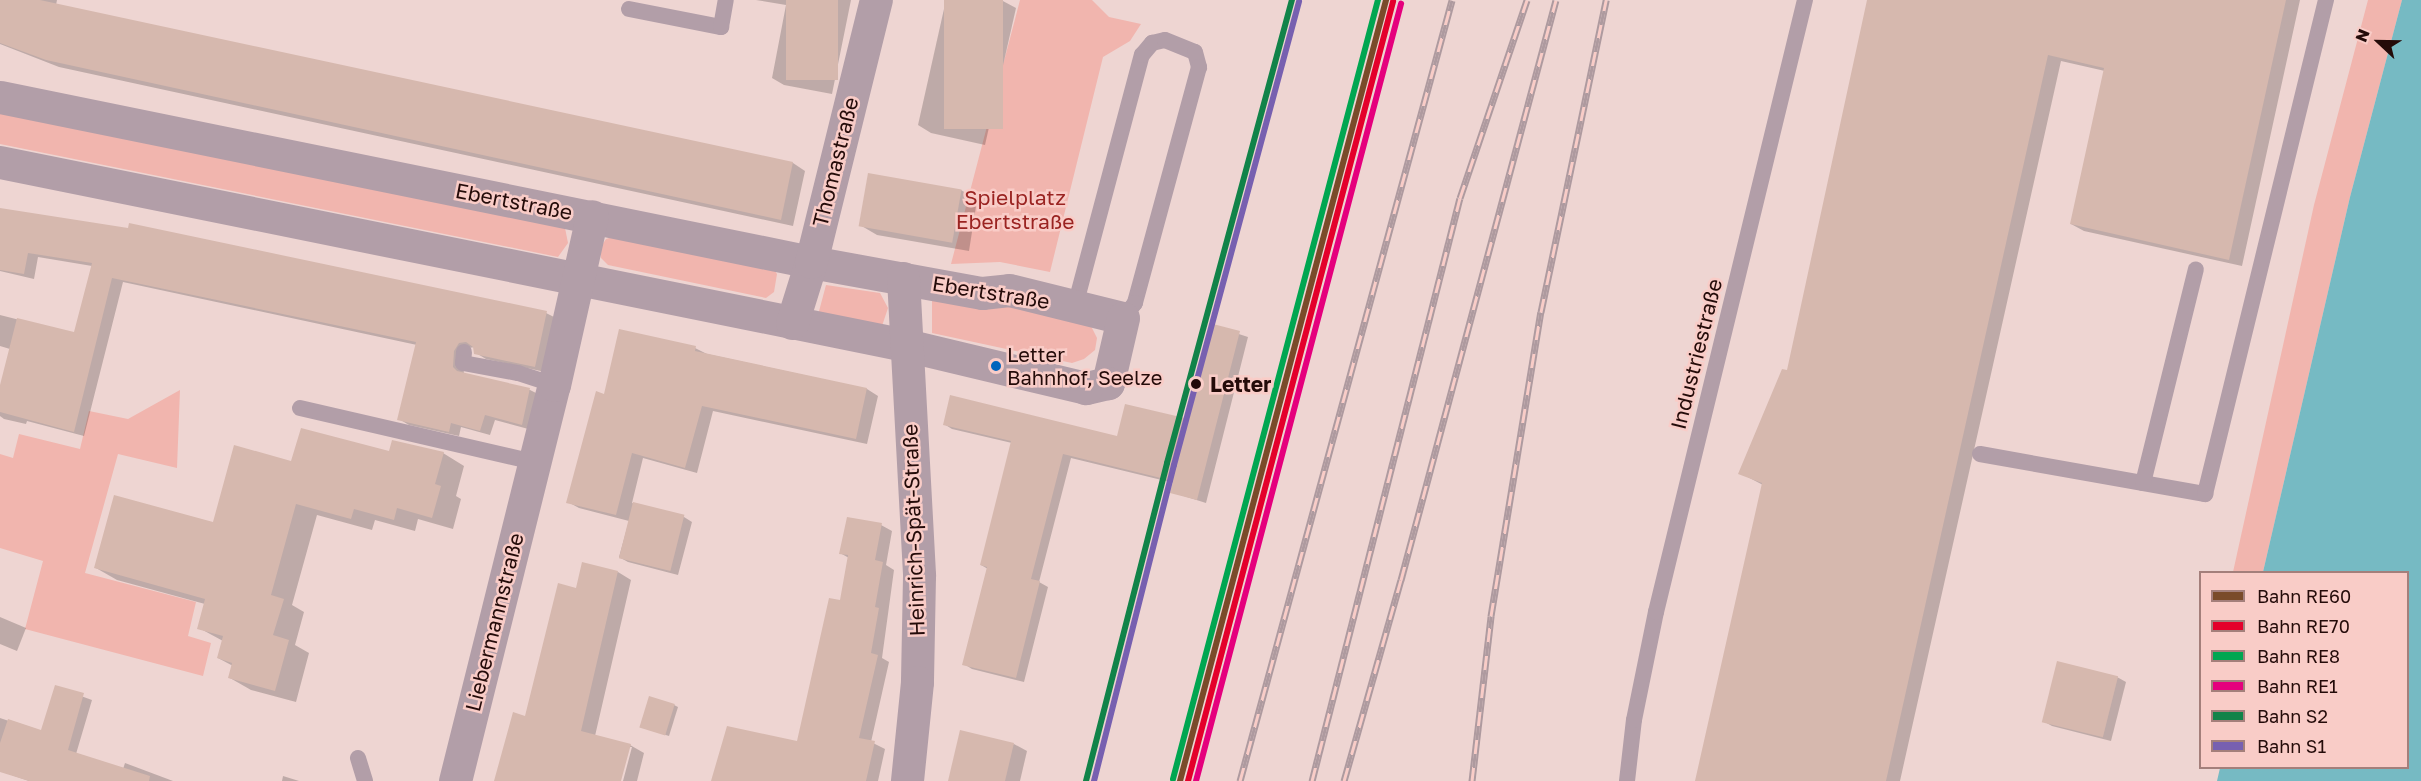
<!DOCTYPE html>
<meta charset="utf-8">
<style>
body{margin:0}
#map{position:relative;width:2421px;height:781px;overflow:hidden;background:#eed5d2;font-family:"Golos Text",sans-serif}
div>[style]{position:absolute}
.green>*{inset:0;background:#f1b5ae}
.water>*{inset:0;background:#76bac3}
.shadow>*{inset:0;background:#0003}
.building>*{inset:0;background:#d6b8ae;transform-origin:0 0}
.service>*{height:16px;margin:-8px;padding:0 8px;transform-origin:8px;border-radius:8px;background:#b29ea8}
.minor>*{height:33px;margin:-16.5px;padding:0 16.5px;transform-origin:16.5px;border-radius:16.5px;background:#b29ea8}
.rail>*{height:7px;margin-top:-3.5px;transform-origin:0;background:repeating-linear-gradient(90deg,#f9ccc7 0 14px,#ae9a9f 0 28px);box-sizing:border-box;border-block:2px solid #ae9a9f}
.rail-1>*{height:6px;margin:-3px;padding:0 3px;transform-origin:3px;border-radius:3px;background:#7a4b2a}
.rail-2>*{height:6px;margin:-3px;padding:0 3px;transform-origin:3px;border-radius:3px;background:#e4002b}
.rail-3>*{height:6px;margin:-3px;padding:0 3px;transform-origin:3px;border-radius:3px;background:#00a651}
.rail-4>*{height:6px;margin:-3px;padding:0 3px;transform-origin:3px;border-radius:3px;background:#e5007d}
.rail-5>*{height:6px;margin:-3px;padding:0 3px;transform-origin:3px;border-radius:3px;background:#118349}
.rail-6>*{height:6px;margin:-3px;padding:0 3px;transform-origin:3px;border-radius:3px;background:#7760b0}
.dots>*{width:16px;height:16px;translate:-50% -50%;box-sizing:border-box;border:3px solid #f9ccc7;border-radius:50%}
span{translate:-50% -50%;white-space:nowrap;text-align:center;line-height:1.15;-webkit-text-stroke:5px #f9ccc7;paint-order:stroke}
.bus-label{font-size:20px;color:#240b09}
.left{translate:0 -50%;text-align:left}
.street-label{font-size:21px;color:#240b09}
.park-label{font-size:21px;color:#9a2321}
.stop-label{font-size:21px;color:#240b09;font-weight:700}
.legend{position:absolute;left:2199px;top:571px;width:210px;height:198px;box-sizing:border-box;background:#f9ccc7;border:2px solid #a47f7b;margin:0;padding:8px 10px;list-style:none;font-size:18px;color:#240b09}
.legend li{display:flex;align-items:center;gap:12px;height:30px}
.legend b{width:30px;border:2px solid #a47f7b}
.north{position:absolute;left:2349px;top:12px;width:60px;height:60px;-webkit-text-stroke:4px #f9ccc7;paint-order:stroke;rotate:292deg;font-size:16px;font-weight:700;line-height:24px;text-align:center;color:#240b09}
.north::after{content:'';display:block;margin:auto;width:21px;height:27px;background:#240b09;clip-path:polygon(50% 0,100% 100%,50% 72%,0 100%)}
</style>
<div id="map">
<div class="green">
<i style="clip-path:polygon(1020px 0,1092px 0,1109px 17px,1141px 24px,1130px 41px,1103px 57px,1050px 272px,1000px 262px,951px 264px)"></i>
<i style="clip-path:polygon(2368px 0,2402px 0,2350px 197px,2263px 572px,2233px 572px,2314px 205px)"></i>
<i style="clip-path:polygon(0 112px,565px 228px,568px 243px,558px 257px,0 144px)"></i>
<i style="clip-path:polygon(615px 236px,773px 268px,777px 274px,774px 292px,766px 298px,608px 265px,601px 258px,600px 248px,606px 239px)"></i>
<i style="clip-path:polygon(826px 285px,880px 293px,888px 308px,882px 326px,818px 315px)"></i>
<i style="clip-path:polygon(932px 289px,1090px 324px,1097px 338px,1095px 350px,1084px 359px,1072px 363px,932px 333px)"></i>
<i style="clip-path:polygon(180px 390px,177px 468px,118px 454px,85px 573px,196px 602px,188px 636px,211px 643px,203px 676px,25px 629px,43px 561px,0 548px,0 454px,13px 458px,19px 434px,80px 449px,89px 411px,128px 419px)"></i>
</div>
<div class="water">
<i style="clip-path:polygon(2402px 0,2421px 0,2421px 781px,2217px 781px,2220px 768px,2408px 768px,2408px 572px,2263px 572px,2350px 197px)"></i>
</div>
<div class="shadow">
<i style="clip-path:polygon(0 0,57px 0,56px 5px,793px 163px,805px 171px,793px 226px,59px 67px,0 44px)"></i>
<i style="clip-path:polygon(756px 0,851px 0,832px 94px,784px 85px,772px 78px,786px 5px)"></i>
<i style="clip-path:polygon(946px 0,1001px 0,1016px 8px,985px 145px,931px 133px,918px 125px)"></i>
<i style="clip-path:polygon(1869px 0,2300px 0,2242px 266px,2084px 231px,2071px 224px,2105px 71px,2061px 61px,1900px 781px,1697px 781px,1763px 485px,1740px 473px,1788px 372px)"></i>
<i style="clip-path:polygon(961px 190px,977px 200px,969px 251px,877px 235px,860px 225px)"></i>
<i style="clip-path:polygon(0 210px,546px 313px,556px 318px,545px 372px,486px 359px,476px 353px,475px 347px,469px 348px,463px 357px,464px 375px,530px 390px,540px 395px,532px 430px,495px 420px,490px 435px,461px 427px,459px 436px,409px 425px,399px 419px,417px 345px,123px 282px,84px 436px,27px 421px,26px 424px,4px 419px,0 416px,0 391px,10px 349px,0 346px,0 315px,75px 334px,92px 266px,38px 257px,34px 279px,0 271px)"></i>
<i style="clip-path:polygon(1214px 326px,1248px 337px,1206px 503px,1171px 492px,1174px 483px,1071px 458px,1039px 582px,1048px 587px,1024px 682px,972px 669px,964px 664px,988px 569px,981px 565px,1012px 443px,952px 429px,944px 424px,1118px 438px,1190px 421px)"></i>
<i style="clip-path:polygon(695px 348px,707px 354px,867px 389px,878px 396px,867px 444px,713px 411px,697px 473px,643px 458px,632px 503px,684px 517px,692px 522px,678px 575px,628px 562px,619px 557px,629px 521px,579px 508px,568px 502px,605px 396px)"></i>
<i style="clip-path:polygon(390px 453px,443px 453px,464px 466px,456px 496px,461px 499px,453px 529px,418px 519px,415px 531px,375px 520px,372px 530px,317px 515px,292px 605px,304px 612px,295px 645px,309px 653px,296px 702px,251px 690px,230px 678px,233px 666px,218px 658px,223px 641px,199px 628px,205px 604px,117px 580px,96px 568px,214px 524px,292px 463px)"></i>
<i style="clip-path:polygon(881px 525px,892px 531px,886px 565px,894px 570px,882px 658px,889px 662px,871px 742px,885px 749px,878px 781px,811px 781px,849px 558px,840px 553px)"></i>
<i style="clip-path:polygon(618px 572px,631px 580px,595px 736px,630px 745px,644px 753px,637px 781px,623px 781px,632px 747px,629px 747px,620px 781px,496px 781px,526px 717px,578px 590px)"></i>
<i style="clip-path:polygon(0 617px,26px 628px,17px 651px,0 644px)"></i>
<i style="clip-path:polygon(2117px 677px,2126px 682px,2111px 741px,2052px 726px,2043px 721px)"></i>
<i style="clip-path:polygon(56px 687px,92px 700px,76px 754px,123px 769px,125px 763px,173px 781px,29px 781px,0 771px,0 718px,42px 732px)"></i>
<i style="clip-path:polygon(674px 705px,678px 707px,669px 736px,641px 727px)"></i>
<i style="clip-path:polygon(1014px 744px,1027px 751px,1020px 781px,950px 781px)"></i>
<i style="clip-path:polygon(283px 776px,299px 781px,282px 781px)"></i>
</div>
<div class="building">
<i style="clip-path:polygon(0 0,40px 0,793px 162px,781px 220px,46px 60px,0 43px)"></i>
<i style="left:786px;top:0;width:52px;height:80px"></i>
<i style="left:944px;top:0;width:59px;height:129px"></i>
<i style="clip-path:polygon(1867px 0,2286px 0,2229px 260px,2070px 224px,2104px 68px,2048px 55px,1886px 781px,1695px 781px,1762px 483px,1738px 474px,1782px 369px,1787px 370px)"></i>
<i style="left:868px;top:173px;width:95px;height:54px;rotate:10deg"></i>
<i style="clip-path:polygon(0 208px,128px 228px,129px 223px,547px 311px,535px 367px,474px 354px,473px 347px,466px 342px,459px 343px,454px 351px,453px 367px,457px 371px,530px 388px,522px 425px,485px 415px,480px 431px,451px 423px,449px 432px,397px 420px,416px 342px,112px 278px,74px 432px,0 412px,0 385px,17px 318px,74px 332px,92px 263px,28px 253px,24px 274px,0 270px)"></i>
<i style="clip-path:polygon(1213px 324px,1240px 331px,1197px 500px,1170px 493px,1173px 481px,1063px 454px,1031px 579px,1040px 581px,1016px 678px,962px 665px,987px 567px,980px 565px,1011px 441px,943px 425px,950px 395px,1117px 436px,1125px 404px,1189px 419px)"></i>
<i style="clip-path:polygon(619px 329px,696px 346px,695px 351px,867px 388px,856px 439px,702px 406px,685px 468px,632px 453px,616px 515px,566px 503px,596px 391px,604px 394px)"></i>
<i style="clip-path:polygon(301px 428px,389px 451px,392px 440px,444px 452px,435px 484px,441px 486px,432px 518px,397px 508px,394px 520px,354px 509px,351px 519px,296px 504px,271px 595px,284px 599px,273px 635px,289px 640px,275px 691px,228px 678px,232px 663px,217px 658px,223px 636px,197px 629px,205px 599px,94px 568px,114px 495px,213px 522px,234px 445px,291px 461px)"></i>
<i style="left:633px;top:502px;width:53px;height:58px;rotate:14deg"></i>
<i style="clip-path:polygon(847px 517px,882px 523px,875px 560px,883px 562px,875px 607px,879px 608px,871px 653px,878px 655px,859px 738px,875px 741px,866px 781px,711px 781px,727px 726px,797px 741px,829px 598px,840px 600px,848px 555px,839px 554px)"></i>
<i style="clip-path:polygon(582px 562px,618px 571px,581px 731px,631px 744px,621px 781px,494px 781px,513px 712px,525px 716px,558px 583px,576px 588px)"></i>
<i style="left:2057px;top:661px;width:63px;height:63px;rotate:14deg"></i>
<i style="clip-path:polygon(55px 685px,84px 693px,68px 750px,150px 776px,149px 781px,29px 781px,0 772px,0 743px,8px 719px,41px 730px)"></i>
<i style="left:649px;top:696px;width:27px;height:33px;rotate:17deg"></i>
<i style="clip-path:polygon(960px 730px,1014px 743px,1005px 781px,948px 781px)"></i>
</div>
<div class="service">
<i style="left:629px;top:9px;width:94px;rotate:11.1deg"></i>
<i style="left:721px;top:27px;width:27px;rotate:-80deg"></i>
<i style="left:1075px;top:306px;width:260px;rotate:-75.1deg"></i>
<i style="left:1142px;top:55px;width:16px;rotate:-50deg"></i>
<i style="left:1152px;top:43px;width:13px;rotate:-13deg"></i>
<i style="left:1165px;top:40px;width:32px;rotate:22deg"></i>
<i style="left:1195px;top:52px;width:16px;rotate:75deg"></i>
<i style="left:1199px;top:67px;width:245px;rotate:105.2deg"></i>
<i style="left:1135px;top:303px;width:19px;rotate:129deg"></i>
<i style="left:464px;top:352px;width:11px;rotate:95deg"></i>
<i style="left:463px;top:363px;width:56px;rotate:10.3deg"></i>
<i style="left:518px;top:373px;width:38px;rotate:18deg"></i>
<i style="left:300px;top:408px;width:239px;rotate:13deg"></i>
<i style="left:1980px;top:454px;width:229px;rotate:10.1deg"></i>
<i style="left:2205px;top:494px;width:509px;rotate:-76.24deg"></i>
<i style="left:2143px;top:483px;width:220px;rotate:-76.1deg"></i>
<i style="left:358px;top:758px;width:24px;rotate:73deg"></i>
<i style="left:1627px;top:781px;width:61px;rotate:-83.5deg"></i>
<i style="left:1634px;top:720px;width:110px;rotate:-78.5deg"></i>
<i style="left:1656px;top:612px;width:630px;rotate:-76.32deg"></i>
</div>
<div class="minor">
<i style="left:0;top:97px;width:828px;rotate:11.5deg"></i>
<i style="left:811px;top:262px;width:174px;rotate:10.3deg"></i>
<i style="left:982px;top:293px;width:27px;rotate:-6deg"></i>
<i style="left:1009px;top:290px;width:117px;rotate:13.8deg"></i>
<i style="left:1123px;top:318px;width:67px;rotate:103deg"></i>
<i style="left:1108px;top:383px;width:23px;rotate:167deg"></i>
<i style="left:1086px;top:388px;width:186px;rotate:-166.6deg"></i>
<i style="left:905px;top:345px;width:923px;rotate:-168.57deg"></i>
<i style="left:903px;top:278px;width:298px;rotate:86.9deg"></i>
<i style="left:919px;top:576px;width:106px;rotate:91.1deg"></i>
<i style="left:917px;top:682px;width:100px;rotate:95.8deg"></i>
<i style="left:792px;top:323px;width:64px;rotate:-72.7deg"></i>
<i style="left:811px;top:262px;width:270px;rotate:-76.1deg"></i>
<i style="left:455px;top:781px;width:408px;rotate:-76deg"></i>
<i style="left:554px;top:385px;width:173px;rotate:-77.3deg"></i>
</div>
<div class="rail">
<i style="left:1240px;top:781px;width:809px;rotate:-74.81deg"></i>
<i style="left:1312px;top:781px;width:601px;rotate:-75.76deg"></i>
<i style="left:1460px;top:198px;width:209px;rotate:-71.3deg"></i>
<i style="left:1344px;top:781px;width:209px;rotate:-74.2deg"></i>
<i style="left:1401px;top:580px;width:600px;rotate:-75.04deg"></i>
<i style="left:1472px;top:781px;width:166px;rotate:-83.4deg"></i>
<i style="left:1491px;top:616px;width:308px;rotate:-80.7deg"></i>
<i style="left:1541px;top:312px;width:319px;rotate:-78.2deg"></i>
</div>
<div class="rail-1">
<i style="left:1180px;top:781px;width:808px;rotate:-75.22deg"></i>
</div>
<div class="rail-2">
<i style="left:1188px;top:781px;width:806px;rotate:-75.26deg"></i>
</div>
<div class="rail-3">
<i style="left:1173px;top:779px;width:806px;rotate:-75.26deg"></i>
</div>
<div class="rail-4">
<i style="left:1196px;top:781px;width:804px;rotate:-75.22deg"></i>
</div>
<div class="rail-5">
<i style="left:1086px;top:781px;width:328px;rotate:-75.7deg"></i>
<i style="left:1167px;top:463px;width:480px;rotate:-74.9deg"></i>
</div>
<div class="rail-6">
<i style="left:1094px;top:781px;width:326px;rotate:-75.8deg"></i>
<i style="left:1174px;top:465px;width:480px;rotate:-74.9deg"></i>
</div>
<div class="dots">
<i style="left:996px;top:366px;background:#0065bd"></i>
<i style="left:1196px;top:384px;background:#240b09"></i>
</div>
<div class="bus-label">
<span class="left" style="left:1007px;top:366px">Letter<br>Bahnhof, Seelze</span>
</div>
<div class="street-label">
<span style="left:835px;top:162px;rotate:-76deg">Thomastraße</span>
<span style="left:514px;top:201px;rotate:11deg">Ebertstraße</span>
<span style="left:991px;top:292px;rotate:9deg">Ebertstraße</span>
<span style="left:1696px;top:354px;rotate:-76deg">Industriestraße</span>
<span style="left:913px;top:530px;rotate:-92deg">Heinrich-Spät-Straße</span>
<span style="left:494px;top:622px;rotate:-76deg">Liebermannstraße</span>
</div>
<div class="park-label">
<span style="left:1015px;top:209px">Spielplatz<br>Ebertstraße</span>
</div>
<div class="stop-label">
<span class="left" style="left:1210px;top:384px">Letter</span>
</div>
<ul class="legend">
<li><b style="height:8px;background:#7a4b2a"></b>Bahn RE60</li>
<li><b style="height:8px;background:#e4002b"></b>Bahn RE70</li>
<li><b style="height:8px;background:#00a651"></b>Bahn RE8</li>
<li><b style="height:8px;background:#e5007d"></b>Bahn RE1</li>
<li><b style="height:8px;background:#118349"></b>Bahn S2</li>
<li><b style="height:8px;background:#7760b0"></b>Bahn S1</li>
</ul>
<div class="north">N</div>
</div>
